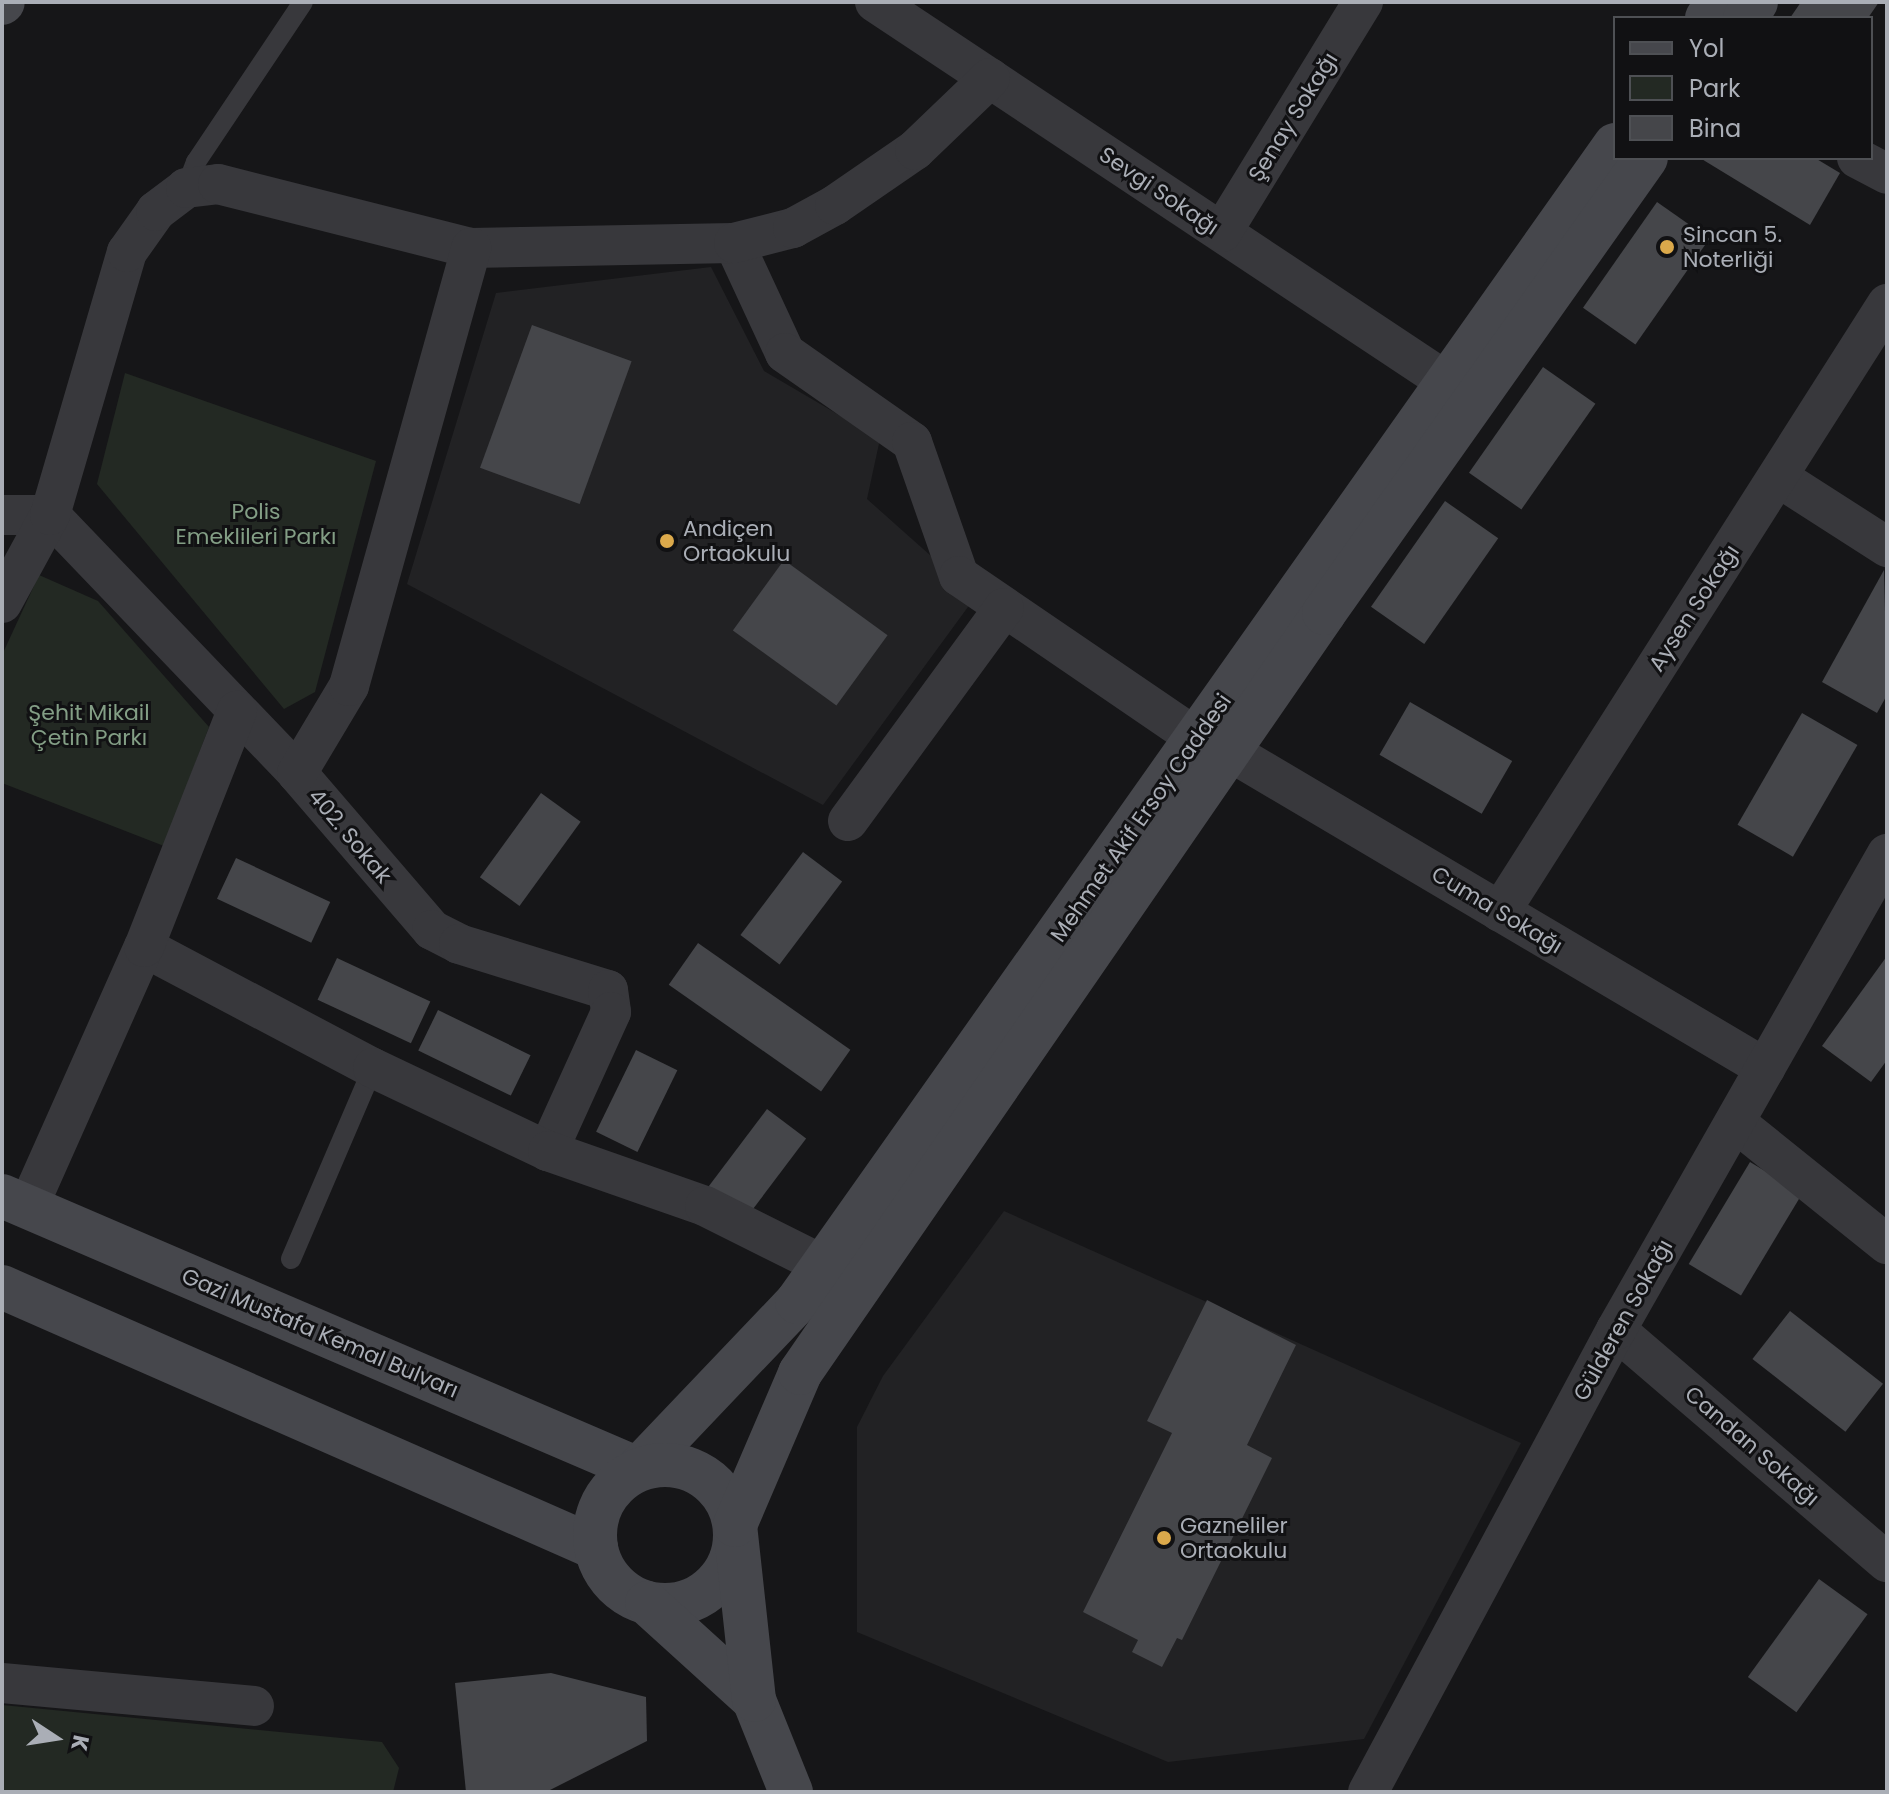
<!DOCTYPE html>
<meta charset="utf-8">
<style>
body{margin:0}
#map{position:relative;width:1889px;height:1794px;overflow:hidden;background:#161618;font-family:Poppins,sans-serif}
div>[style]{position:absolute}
.built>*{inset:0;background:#222224}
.green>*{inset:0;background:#232923}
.building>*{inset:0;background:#45464a;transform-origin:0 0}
.lane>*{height:20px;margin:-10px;padding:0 10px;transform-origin:10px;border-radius:10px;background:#38383c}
.street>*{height:40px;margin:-20px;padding:0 20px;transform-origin:20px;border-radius:20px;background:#38383c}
.secondary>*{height:44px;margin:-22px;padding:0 22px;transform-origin:22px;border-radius:22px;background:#46474c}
.secondary>.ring{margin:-22px;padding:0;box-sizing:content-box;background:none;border:44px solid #46474c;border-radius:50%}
.dots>*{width:22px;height:22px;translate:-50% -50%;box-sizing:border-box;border:4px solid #111113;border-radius:50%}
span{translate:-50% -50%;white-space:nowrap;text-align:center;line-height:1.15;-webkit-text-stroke:6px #111113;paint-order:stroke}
.street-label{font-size:22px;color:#aaaeb6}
.poi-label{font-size:22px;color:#aaaeb6}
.left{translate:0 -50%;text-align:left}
.park-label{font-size:22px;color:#839e85}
.frame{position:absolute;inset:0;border:4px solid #aaaeb6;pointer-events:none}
.legend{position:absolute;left:1613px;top:16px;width:260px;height:144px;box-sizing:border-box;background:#111113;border:2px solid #4e5054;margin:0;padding:10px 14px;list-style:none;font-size:24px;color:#aaaeb6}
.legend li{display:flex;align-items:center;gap:16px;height:40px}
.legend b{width:40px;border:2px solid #4e5054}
.north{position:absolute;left:16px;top:1698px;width:80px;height:80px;-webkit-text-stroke:6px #111113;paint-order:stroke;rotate:102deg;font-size:22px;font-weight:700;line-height:32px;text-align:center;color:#aaaeb6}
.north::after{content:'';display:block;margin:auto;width:28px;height:36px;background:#aaaeb6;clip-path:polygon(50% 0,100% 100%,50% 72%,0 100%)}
</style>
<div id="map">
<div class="built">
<i style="clip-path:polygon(711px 267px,764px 371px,880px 439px,867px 499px,976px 596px,823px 805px,407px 584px,496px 293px)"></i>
<i style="clip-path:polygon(1004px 1211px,1521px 1443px,1364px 1739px,1168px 1762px,857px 1632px,857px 1427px,883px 1376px)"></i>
</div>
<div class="green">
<i style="clip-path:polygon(125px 373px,376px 461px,315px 692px,284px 709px,97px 484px)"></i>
<i style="clip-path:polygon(39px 575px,98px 601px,209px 727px,164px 846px,2px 783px,2px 655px)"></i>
<i style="clip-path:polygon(2px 1705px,382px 1742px,399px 1768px,393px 1792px,2px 1792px)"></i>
</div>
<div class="building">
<i style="clip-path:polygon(1801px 2px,1879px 2px,1868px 18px,1790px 18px)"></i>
<i style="clip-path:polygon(1700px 158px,1815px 158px,1840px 173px,1810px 225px)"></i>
<i style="left:1657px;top:202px;width:64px;height:129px;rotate:35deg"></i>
<i style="left:532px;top:325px;width:106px;height:152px;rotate:20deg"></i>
<i style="left:1543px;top:367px;width:64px;height:129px;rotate:35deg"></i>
<i style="left:1445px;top:501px;width:65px;height:129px;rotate:35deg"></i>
<i style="left:784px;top:560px;width:128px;height:87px;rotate:36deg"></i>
<i style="clip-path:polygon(1884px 570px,1887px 695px,1877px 713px,1822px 682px)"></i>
<i style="left:1410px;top:702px;width:118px;height:61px;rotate:30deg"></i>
<i style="left:1802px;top:713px;width:64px;height:129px;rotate:30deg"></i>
<i style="left:541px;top:793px;width:49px;height:104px;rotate:36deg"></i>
<i style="left:803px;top:852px;width:49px;height:104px;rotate:37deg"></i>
<i style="left:236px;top:858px;width:104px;height:45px;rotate:25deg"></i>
<i style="left:698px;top:943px;width:186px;height:51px;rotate:35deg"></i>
<i style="clip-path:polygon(1887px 956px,1887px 1060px,1871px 1082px,1822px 1046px)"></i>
<i style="left:337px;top:958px;width:103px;height:46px;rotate:25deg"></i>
<i style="left:438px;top:1010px;width:103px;height:45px;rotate:26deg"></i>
<i style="left:636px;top:1050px;width:46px;height:91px;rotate:26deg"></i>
<i style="left:767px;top:1109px;width:49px;height:104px;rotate:37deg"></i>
<i style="left:1750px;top:1162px;width:61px;height:119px;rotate:31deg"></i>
<i style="clip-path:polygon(1207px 1300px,1296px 1345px,1247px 1445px,1272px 1458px,1182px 1640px,1177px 1638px,1162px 1667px,1132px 1652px,1138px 1640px,1083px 1612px,1172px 1433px,1147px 1421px)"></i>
<i style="left:1790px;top:1311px;width:118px;height:61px;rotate:38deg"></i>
<i style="left:1819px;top:1579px;width:60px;height:121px;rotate:36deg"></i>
<i style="clip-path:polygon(551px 1673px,646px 1697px,647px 1741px,550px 1790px,466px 1792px,455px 1683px)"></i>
</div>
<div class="lane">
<i style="left:186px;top:188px;width:28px;rotate:-69deg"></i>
<i style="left:196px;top:162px;width:192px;rotate:-56.2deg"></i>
<i style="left:291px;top:1259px;width:208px;rotate:-66.8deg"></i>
</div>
<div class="street">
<i style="left:875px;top:2px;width:683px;rotate:33.6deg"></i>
<i style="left:1857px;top:158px;width:34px;rotate:28deg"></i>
<i style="left:1222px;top:232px;width:270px;rotate:-58.5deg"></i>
<i style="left:734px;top:243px;width:121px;rotate:65.1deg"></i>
<i style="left:785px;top:353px;width:155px;rotate:35deg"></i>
<i style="left:912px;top:442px;width:142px;rotate:70.7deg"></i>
<i style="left:959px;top:576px;width:289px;rotate:34.3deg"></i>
<i style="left:1778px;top:477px;width:130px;rotate:32.7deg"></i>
<i style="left:2px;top:515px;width:48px"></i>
<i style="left:50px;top:515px;width:357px;rotate:46.2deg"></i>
<i style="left:297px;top:773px;width:207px;rotate:49.3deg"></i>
<i style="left:432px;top:930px;width:30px;rotate:27deg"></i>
<i style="left:459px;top:944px;width:156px;rotate:17.2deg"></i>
<i style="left:608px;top:990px;width:22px;rotate:82deg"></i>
<i style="left:611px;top:1012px;width:153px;rotate:114.4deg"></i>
<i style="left:2px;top:603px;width:100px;rotate:-61.4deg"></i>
<i style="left:50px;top:515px;width:274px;rotate:-73.7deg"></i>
<i style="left:127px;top:252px;width:50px;rotate:-54.7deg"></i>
<i style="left:156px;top:211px;width:38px;rotate:-37deg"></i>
<i style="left:186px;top:188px;width:32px;rotate:-7deg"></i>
<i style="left:218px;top:184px;width:261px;rotate:14.2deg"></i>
<i style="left:471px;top:248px;width:263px;rotate:-1.1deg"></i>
<i style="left:734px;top:243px;width:61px;rotate:-14.3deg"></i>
<i style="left:793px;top:228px;width:48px;rotate:-28.7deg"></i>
<i style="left:835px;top:205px;width:97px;rotate:-34.5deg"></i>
<i style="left:915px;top:150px;width:104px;rotate:-43.8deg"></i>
<i style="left:1229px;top:751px;width:623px;rotate:30.6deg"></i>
<i style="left:297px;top:773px;width:101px;rotate:-59.1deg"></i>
<i style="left:349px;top:686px;width:455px;rotate:-74.4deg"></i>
<i style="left:848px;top:821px;width:264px;rotate:-53.8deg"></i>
<i style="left:1500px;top:912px;width:721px;rotate:-57.52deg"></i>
<i style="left:144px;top:947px;width:259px;rotate:27.9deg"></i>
<i style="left:373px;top:1068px;width:194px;rotate:25.4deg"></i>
<i style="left:548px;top:1151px;width:166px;rotate:19.3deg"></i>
<i style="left:705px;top:1206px;width:132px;rotate:26.6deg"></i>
<i style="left:1735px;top:1122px;width:195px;rotate:38.8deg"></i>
<i style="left:28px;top:1207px;width:285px;rotate:-66deg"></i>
<i style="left:144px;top:947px;width:254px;rotate:-68.5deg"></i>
<i style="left:1616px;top:1330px;width:357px;rotate:40.6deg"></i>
<i style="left:2px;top:1683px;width:253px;rotate:5.2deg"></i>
<i style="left:1368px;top:1792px;width:524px;rotate:-61.77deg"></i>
<i style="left:1616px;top:1330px;width:548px;rotate:-60.35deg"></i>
</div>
<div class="secondary">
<i style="left:2px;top:3px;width:1px;rotate:-45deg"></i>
<i style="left:1707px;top:18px;width:20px;rotate:-53deg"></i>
<i style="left:1745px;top:18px;width:19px;rotate:-55deg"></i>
<i style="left:2px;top:1196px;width:692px;rotate:23.23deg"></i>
<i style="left:638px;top:1469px;width:231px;rotate:-46.4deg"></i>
<i style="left:797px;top:1302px;width:1417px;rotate:-54.74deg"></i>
<i style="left:2px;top:1287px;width:649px;rotate:23.72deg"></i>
<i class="ring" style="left:595px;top:1465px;width:96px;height:96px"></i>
<i style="left:647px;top:1603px;width:144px;rotate:42.2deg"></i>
<i style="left:791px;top:1792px;width:99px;rotate:-111.9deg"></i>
<i style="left:754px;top:1700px;width:176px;rotate:-96.2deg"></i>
<i style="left:735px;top:1525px;width:165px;rotate:-66.8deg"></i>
<i style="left:800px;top:1373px;width:923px;rotate:-55.41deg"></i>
<i style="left:1324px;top:613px;width:557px;rotate:-54.71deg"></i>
</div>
<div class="dots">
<i style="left:1667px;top:247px;background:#dba94b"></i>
<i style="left:667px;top:541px;background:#dba94b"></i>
<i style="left:1164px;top:1538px;background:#dba94b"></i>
</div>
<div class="street-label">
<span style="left:1293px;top:117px;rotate:-58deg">Şenay Sokağı</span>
<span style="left:1159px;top:191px;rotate:34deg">Sevgi Sokağı</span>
<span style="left:1694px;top:608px;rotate:-57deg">Aysen Sokağı</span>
<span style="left:1141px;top:818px;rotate:-55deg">Mehmet Akif Ersoy Caddesi</span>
<span style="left:350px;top:836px;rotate:50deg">402. Sokak</span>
<span style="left:1497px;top:910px;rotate:31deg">Cuma Sokağı</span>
<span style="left:1623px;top:1320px;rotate:-61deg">Gülderen Sokağı</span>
<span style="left:320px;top:1333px;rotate:23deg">Gazi Mustafa Kemal Bulvarı</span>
<span style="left:1752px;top:1446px;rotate:41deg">Candan Sokağı</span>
</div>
<div class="poi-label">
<span class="left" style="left:1683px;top:247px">Sincan 5.<br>Noterliği</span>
<span class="left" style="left:683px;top:541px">Andiçen<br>Ortaokulu</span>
<span class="left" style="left:1180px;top:1538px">Gazneliler<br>Ortaokulu</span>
</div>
<div class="park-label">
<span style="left:256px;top:524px">Polis<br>Emeklileri Parkı</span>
<span style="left:89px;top:725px">Şehit Mikail<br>Çetin Parkı</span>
</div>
<div class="frame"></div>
<ul class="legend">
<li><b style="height:10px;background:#46474c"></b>Yol</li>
<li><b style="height:22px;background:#232923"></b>Park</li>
<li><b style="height:22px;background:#45464a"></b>Bina</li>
</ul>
<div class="north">K</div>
</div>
